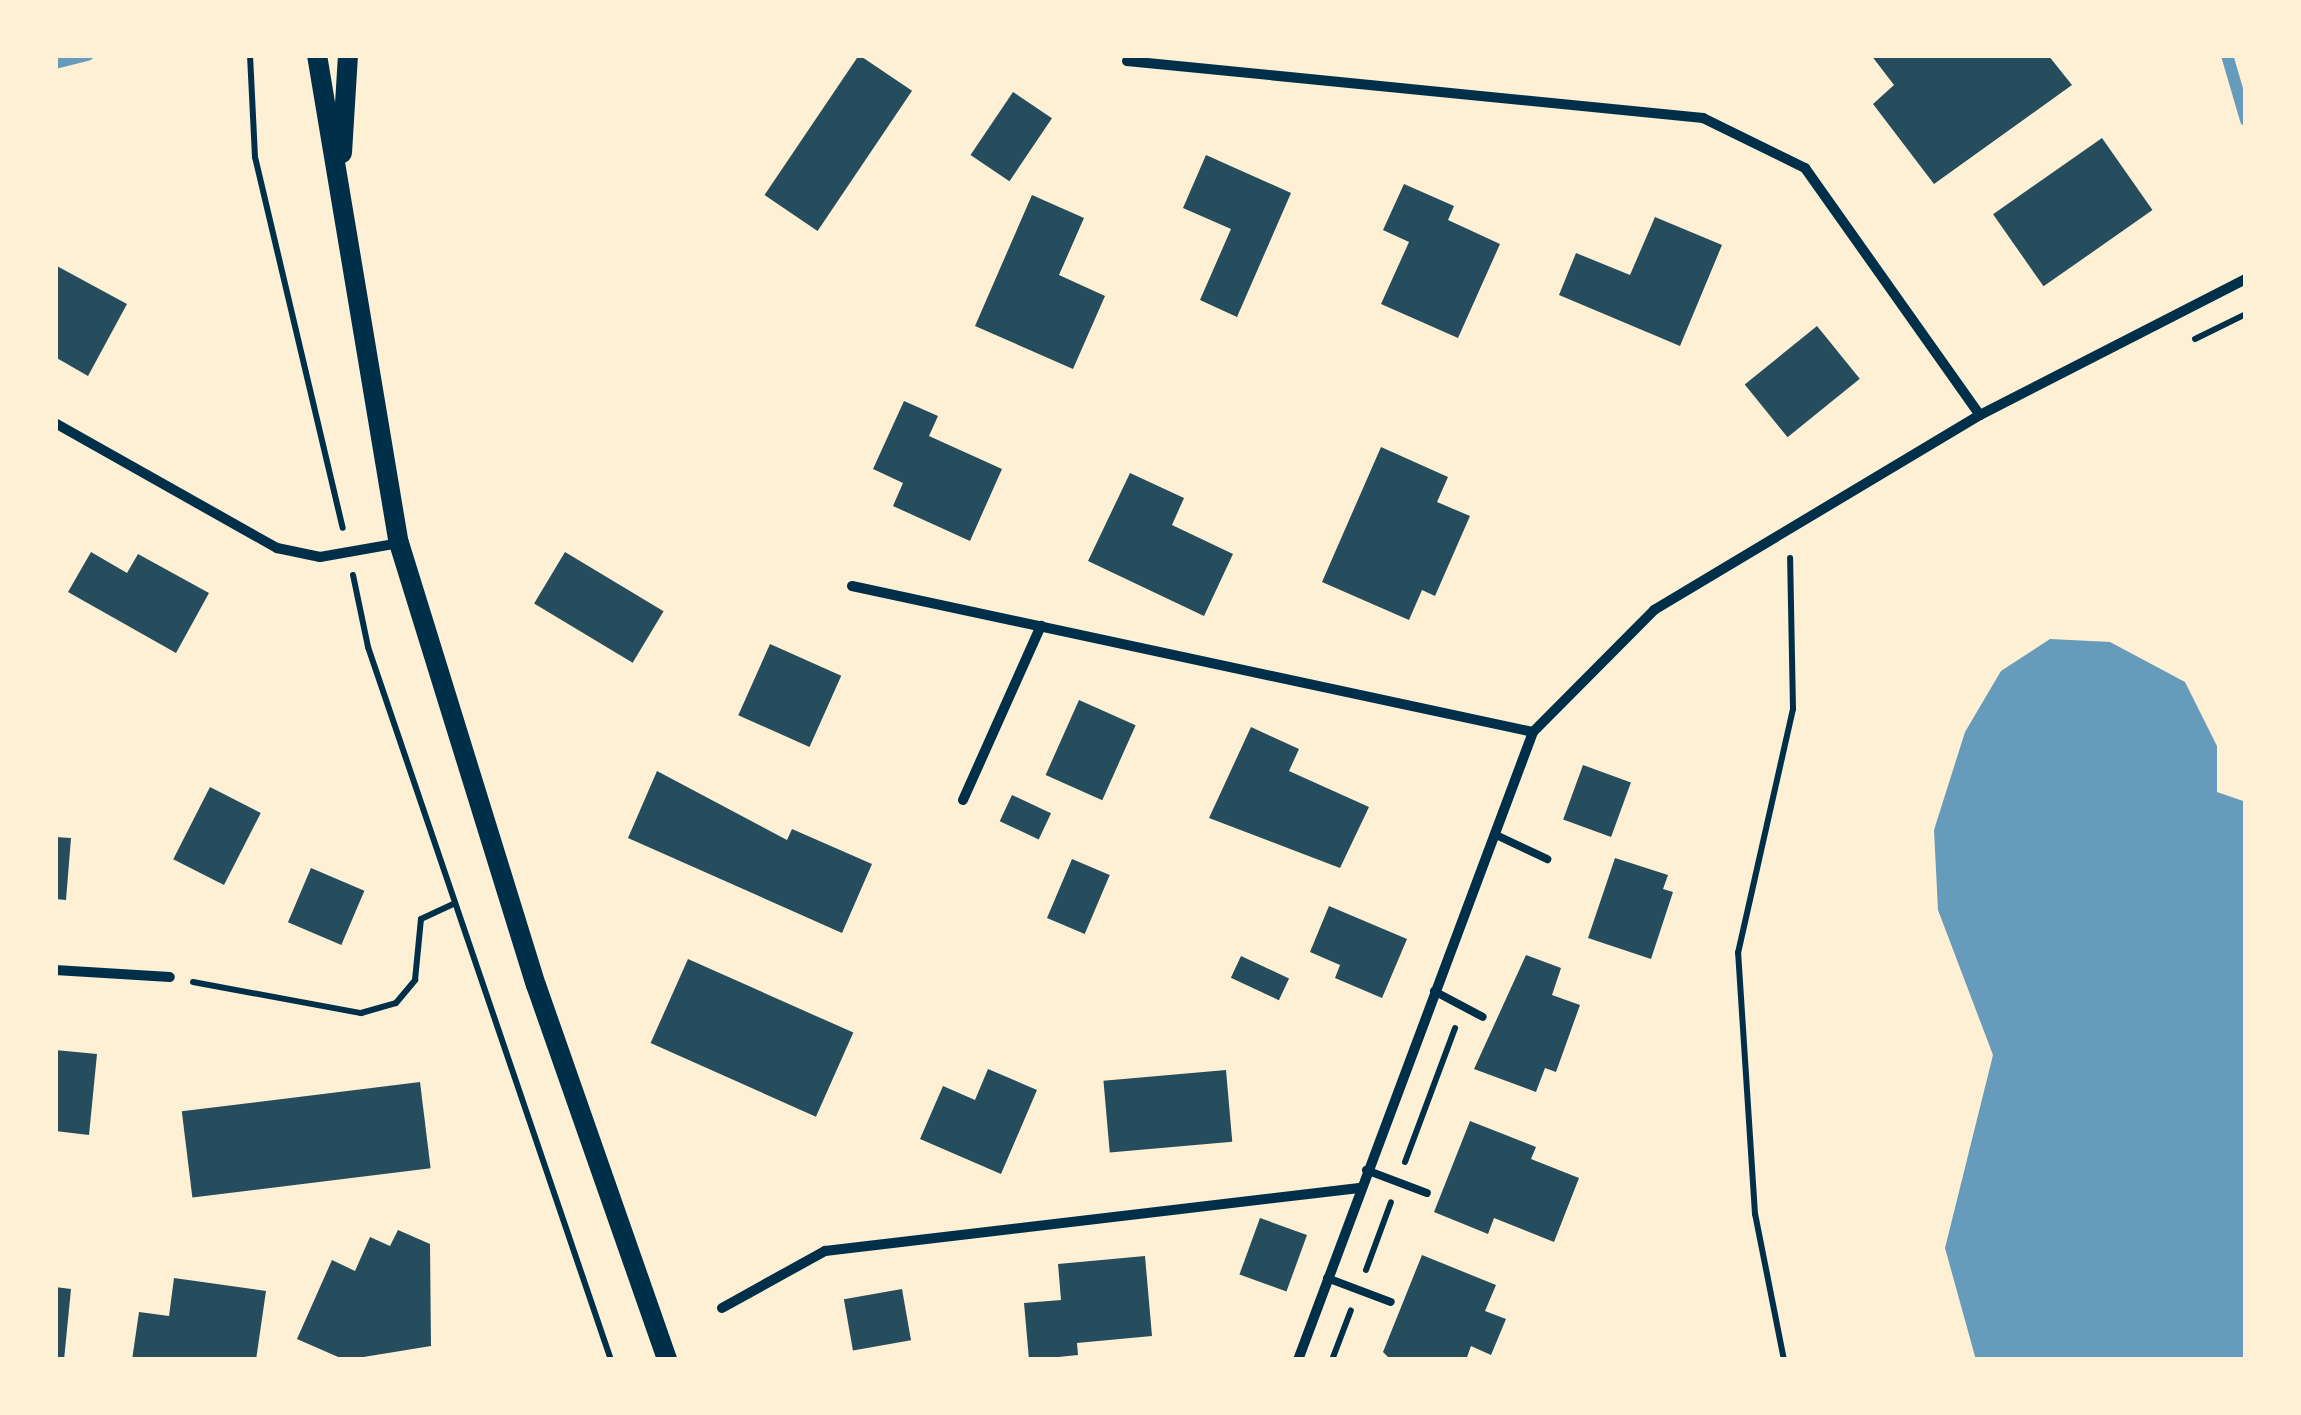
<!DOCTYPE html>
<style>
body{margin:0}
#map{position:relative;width:2301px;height:1415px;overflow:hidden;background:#fdf0d5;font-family:"Fira Sans Condensed",sans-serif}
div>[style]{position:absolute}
.water>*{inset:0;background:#669bbc}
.stream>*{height:12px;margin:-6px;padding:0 6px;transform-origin:6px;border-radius:6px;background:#669bbc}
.building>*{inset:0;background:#264d5e;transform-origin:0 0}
.path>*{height:6px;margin:-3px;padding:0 3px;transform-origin:3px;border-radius:3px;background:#003049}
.service>*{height:8px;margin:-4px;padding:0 4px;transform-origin:4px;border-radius:4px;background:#003049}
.minor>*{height:10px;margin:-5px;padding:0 5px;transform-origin:5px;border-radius:5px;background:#003049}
.secondary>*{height:20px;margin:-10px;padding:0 10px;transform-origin:10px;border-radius:10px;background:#003049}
span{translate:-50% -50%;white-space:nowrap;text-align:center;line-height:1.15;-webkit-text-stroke:8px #fdf0d5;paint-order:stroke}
.frame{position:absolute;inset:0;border:58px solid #fdf0d5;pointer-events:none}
</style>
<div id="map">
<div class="water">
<i style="clip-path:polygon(2050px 639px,2110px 642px,2185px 682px,2217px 746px,2217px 792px,2246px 802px,2246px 1360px,1976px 1360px,1945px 1248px,1993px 1055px,1938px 910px,1934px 830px,1965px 732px,2001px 671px)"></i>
</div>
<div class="stream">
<i style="left:2227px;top:55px;width:68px;rotate:73.7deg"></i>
<i style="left:55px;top:63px;width:34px;rotate:-14deg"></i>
</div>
<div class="building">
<i style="left:859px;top:55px;width:64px;height:169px;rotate:34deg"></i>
<i style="clip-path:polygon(1871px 55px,2048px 55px,2072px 85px,1934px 184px,1873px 104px,1894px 85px)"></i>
<i style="left:1013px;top:92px;width:47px;height:76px;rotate:34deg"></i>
<i style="left:2102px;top:138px;width:88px;height:133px;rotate:55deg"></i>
<i style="clip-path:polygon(1206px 155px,1291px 193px,1237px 317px,1200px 300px,1231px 229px,1183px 208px)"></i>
<i style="clip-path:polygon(1404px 184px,1454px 206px,1448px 220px,1500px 244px,1458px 338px,1381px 304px,1409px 242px,1383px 230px)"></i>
<i style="clip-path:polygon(1032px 195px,1084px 218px,1059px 275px,1105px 296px,1073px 369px,975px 326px)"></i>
<i style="clip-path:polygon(1655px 217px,1722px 245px,1680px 346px,1559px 295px,1576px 253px,1630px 275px)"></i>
<i style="clip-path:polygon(55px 265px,127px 304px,88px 376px,55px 357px)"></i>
<i style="left:1817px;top:326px;width:68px;height:93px;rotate:51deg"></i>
<i style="clip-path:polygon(904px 401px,938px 416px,929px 436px,1002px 469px,970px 541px,893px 506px,903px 483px,873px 469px)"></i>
<i style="clip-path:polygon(1381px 447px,1448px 477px,1437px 502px,1470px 516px,1435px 596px,1422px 590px,1409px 620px,1322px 582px)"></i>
<i style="clip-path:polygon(1130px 473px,1184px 498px,1172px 525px,1233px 554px,1204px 616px,1088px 561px)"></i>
<i style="clip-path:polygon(91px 552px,127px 573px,138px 554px,209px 593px,176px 653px,68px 592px)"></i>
<i style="left:565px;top:552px;width:115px;height:60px;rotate:31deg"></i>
<i style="left:770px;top:644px;width:78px;height:78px;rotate:24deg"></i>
<i style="left:1079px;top:700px;width:62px;height:82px;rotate:24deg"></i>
<i style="clip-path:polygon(1251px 727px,1299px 749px,1289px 771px,1369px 807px,1340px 868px,1209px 818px)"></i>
<i style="left:1583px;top:765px;width:51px;height:58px;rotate:20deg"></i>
<i style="clip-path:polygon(657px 771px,787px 840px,792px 829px,872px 864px,842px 933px,628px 838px)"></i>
<i style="left:210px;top:787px;width:57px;height:81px;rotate:27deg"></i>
<i style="left:1012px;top:795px;width:43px;height:29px;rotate:25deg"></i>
<i style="clip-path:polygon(55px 837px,71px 838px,66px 900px,55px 899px)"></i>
<i style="clip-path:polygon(1615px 858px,1668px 875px,1663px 889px,1673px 892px,1651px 959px,1588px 938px)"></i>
<i style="left:1072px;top:859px;width:41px;height:64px;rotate:23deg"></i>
<i style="left:311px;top:868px;width:58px;height:59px;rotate:23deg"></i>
<i style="clip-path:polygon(1329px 906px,1407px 939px,1382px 998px,1335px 978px,1340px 965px,1310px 952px)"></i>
<i style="clip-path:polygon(1526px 955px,1561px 968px,1552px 995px,1580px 1005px,1556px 1072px,1545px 1068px,1536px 1092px,1474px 1069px)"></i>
<i style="left:1241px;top:956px;width:53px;height:24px;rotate:25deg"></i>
<i style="left:688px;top:959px;width:181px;height:92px;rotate:24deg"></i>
<i style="clip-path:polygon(55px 1050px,97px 1054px,89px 1135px,55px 1131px)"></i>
<i style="clip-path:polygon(988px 1069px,1037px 1090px,1001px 1174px,920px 1139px,943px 1086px,975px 1100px)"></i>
<i style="left:1226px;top:1070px;width:72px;height:123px;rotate:85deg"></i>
<i style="left:420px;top:1082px;width:87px;height:240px;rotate:83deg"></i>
<i style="clip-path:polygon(1470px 1121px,1536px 1147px,1531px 1159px,1579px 1178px,1554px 1242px,1494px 1218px,1488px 1234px,1434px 1212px)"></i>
<i style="left:1260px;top:1218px;width:50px;height:60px;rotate:20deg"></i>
<i style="clip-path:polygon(398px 1230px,430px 1244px,431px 1346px,345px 1360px,297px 1339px,332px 1260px,355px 1271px,370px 1237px,390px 1246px)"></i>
<i style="clip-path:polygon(1422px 1255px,1496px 1285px,1485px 1311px,1506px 1319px,1491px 1355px,1471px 1346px,1466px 1360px,1391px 1360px,1383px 1352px)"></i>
<i style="clip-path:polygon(1145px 1256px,1152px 1336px,1077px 1343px,1078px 1355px,1029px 1360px,1024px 1303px,1061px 1300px,1058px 1264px)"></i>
<i style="clip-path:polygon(174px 1278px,266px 1291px,256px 1360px,132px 1360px,139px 1312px,169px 1316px)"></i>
<i style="clip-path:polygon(55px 1287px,71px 1289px,64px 1360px,55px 1360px)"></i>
<i style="left:902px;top:1289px;width:52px;height:59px;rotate:80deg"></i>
</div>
<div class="path">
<i style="left:250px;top:55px;width:102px;rotate:87.2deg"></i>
<i style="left:255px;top:157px;width:381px;rotate:76.7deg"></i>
<i style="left:2195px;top:339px;width:57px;rotate:-26.1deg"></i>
<i style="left:353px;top:575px;width:74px;rotate:78.2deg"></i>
<i style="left:368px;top:647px;width:753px;rotate:71.18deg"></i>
<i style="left:193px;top:982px;width:171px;rotate:10.5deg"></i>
<i style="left:361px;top:1013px;width:36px;rotate:-16deg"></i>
<i style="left:396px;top:1003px;width:30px;rotate:-50deg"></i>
<i style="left:415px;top:980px;width:61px;rotate:-84.4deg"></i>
<i style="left:421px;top:919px;width:35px;rotate:-25deg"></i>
<i style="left:1405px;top:1162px;width:143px;rotate:-69.5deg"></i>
<i style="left:1366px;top:1270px;width:72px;rotate:-69.8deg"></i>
<i style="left:1332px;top:1360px;width:53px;rotate:-69.2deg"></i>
<i style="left:1784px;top:1360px;width:149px;rotate:-101.2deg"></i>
<i style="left:1755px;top:1214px;width:262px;rotate:-93.7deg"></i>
<i style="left:1738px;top:953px;width:250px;rotate:-77.3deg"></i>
<i style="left:1793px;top:709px;width:151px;rotate:-91.1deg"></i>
</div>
<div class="service">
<i style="left:1494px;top:834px;width:59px;rotate:25.3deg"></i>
<i style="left:1434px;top:991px;width:55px;rotate:28deg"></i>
<i style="left:1366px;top:1170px;width:65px;rotate:20.7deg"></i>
<i style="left:1327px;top:1278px;width:68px;rotate:20.6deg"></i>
</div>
<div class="minor">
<i style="left:1127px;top:61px;width:579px;rotate:5.65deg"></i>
<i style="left:1703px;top:118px;width:114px;rotate:26.1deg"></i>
<i style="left:1805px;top:168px;width:303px;rotate:54.7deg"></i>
<i style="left:55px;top:423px;width:255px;rotate:29.4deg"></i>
<i style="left:277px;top:548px;width:44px;rotate:11.8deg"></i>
<i style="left:320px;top:557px;width:80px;rotate:-10deg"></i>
<i style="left:852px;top:586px;width:696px;rotate:12.1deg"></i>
<i style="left:963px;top:800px;width:191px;rotate:-65.9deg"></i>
<i style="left:55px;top:970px;width:115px;rotate:3.5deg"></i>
<i style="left:722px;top:1308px;width:118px;rotate:-29deg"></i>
<i style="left:825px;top:1251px;width:538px;rotate:-6.73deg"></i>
<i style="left:1298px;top:1360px;width:671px;rotate:-69.48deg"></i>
<i style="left:1533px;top:732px;width:172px;rotate:-45.2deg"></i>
<i style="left:1654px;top:610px;width:380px;rotate:-30.9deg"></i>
<i style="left:1980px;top:415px;width:299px;rotate:-27.1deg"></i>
</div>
<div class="secondary">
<i style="left:317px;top:55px;width:495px;rotate:80.5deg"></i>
<i style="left:399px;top:543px;width:463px;rotate:72.8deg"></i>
<i style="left:536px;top:985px;width:397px;rotate:70.7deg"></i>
<i style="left:342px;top:153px;width:98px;rotate:-86.5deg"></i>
</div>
<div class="frame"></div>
</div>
